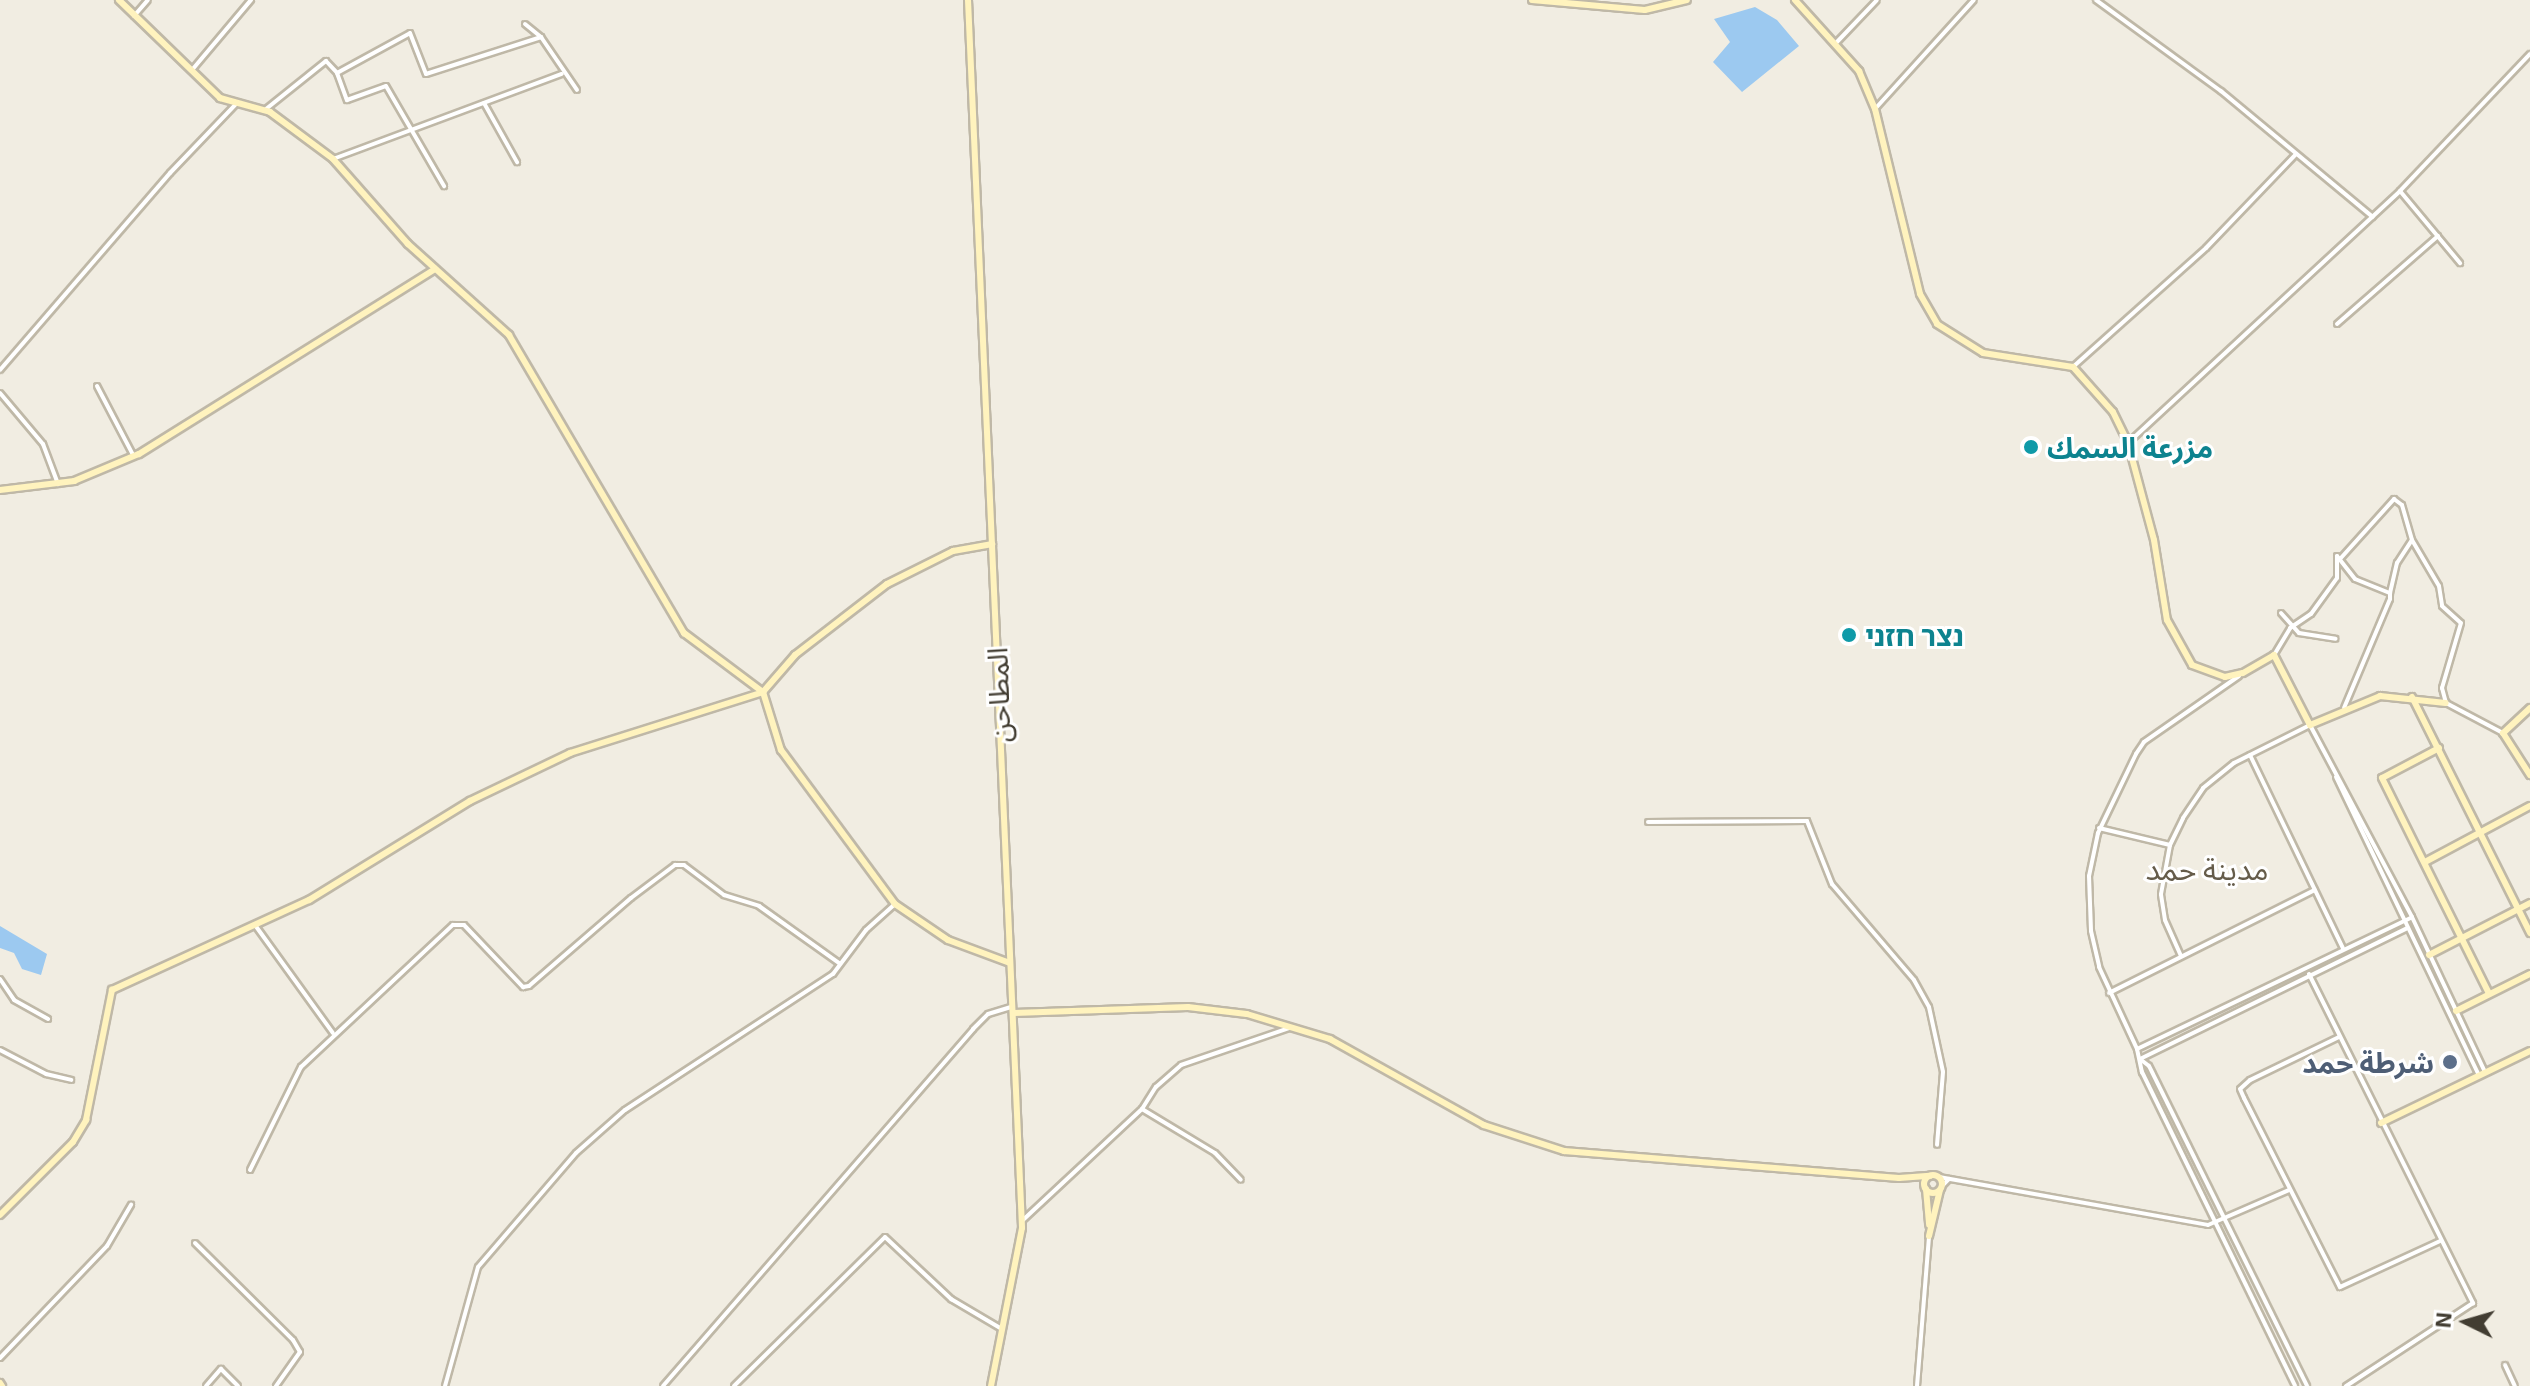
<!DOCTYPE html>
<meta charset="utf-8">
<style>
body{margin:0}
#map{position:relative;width:2530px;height:1386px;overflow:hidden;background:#f1ede2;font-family:"Exo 2","Noto Sans Arabic","Noto Sans Hebrew",sans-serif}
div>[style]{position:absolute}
.water>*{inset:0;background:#9cc9f0}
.roads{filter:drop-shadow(2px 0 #bfb8a7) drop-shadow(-2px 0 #bfb8a7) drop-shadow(0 2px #bfb8a7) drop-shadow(0 -2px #bfb8a7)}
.street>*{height:4px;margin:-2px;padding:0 2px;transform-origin:2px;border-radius:2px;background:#fff}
.secondary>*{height:6px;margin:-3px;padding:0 3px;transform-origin:3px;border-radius:3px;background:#fff3be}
.secondary>.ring{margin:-3px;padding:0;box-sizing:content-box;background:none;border:6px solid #fff3be;border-radius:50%}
.dots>*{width:22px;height:22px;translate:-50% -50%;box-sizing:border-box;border:4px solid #fff;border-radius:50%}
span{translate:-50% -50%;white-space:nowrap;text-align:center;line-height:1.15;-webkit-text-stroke:6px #fff;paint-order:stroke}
.culture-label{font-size:28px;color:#0d838f;font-weight:700}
.left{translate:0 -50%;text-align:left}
.street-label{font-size:28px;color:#423d32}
.service-label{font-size:28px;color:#4e5e75;font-weight:700}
.right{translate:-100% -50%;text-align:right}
.neighbourhood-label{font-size:30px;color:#655c4a}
.north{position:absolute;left:2426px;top:1282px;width:80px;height:80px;-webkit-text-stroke:6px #fff;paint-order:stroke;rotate:275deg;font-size:22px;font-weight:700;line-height:32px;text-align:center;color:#423d32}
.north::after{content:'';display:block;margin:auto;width:28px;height:36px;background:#423d32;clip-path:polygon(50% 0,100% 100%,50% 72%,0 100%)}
</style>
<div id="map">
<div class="water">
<i style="clip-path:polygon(1755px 7px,1777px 20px,1799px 46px,1742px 92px,1713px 62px,1730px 42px,1714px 19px)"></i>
<i style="clip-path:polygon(0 926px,47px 954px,41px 975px,22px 969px,14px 953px,0 948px)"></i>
</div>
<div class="roads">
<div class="street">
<i style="left:2096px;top:0;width:155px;rotate:36.1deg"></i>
<i style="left:2221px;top:91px;width:197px;rotate:39.7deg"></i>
<i style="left:134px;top:16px;width:21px;rotate:-49deg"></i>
<i style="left:525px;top:24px;width:21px;rotate:39deg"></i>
<i style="left:541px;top:37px;width:64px;rotate:55.8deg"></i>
<i style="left:1836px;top:43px;width:59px;rotate:-46.4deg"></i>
<i style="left:192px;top:70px;width:92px;rotate:-49.9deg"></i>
<i style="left:337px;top:73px;width:83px;rotate:-28.7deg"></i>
<i style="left:410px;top:33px;width:44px;rotate:68.7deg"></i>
<i style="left:426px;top:74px;width:121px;rotate:-17.8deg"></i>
<i style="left:484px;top:103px;width:68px;rotate:60.8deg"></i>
<i style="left:266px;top:109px;width:77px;rotate:-38.7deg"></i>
<i style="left:326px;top:61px;width:16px;rotate:47deg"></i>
<i style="left:337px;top:73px;width:29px;rotate:70deg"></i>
<i style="left:347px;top:100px;width:41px;rotate:-19.7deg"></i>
<i style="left:386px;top:86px;width:116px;rotate:59.9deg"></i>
<i style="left:1875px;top:109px;width:147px;rotate:-47.8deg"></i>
<i style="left:333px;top:159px;width:244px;rotate:-20.4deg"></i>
<i style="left:2400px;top:191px;width:94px;rotate:50.2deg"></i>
<i style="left:2337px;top:324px;width:134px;rotate:-41.1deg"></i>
<i style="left:2073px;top:367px;width:178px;rotate:-41.8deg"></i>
<i style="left:2206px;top:248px;width:130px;rotate:-46.2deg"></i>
<i style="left:0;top:370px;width:260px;rotate:-49.2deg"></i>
<i style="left:170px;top:173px;width:95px;rotate:-46.3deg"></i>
<i style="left:97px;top:386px;width:78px;rotate:62.4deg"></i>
<i style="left:0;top:393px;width:67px;rotate:49.9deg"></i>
<i style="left:43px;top:444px;width:43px;rotate:69.4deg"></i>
<i style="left:2128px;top:443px;width:371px;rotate:-42.8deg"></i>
<i style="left:2400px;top:191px;width:189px;rotate:-46.5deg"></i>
<i style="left:2337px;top:556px;width:29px;rotate:52deg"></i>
<i style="left:2355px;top:579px;width:38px;rotate:22deg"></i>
<i style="left:2390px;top:593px;width:6px;rotate:90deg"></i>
<i style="left:2390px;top:599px;width:118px;rotate:112.9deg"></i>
<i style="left:2340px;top:559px;width:81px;rotate:-48deg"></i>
<i style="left:2394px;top:499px;width:10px;rotate:37deg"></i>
<i style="left:2402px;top:505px;width:36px;rotate:74deg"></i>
<i style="left:2412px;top:540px;width:53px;rotate:59.6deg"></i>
<i style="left:2439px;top:586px;width:20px;rotate:81deg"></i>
<i style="left:2442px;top:606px;width:25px;rotate:42deg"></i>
<i style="left:2461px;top:623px;width:68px;rotate:106.3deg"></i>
<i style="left:2442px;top:688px;width:16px;rotate:75deg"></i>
<i style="left:2446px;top:703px;width:64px;rotate:27.8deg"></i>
<i style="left:2390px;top:593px;width:31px;rotate:-77deg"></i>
<i style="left:2397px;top:563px;width:27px;rotate:-57deg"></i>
<i style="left:2281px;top:613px;width:27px;rotate:48deg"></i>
<i style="left:2299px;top:633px;width:37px;rotate:9deg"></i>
<i style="left:2274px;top:655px;width:31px;rotate:-59deg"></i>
<i style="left:2290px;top:628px;width:25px;rotate:-34deg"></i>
<i style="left:2311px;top:614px;width:44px;rotate:-54.2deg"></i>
<i style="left:2337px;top:578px;width:22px;rotate:-90deg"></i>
<i style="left:2239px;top:676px;width:116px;rotate:145.2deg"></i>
<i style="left:2144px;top:742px;width:14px;rotate:124deg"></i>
<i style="left:2136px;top:754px;width:88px;rotate:115.7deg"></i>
<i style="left:2098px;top:833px;width:44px;rotate:101.8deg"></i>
<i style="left:2089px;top:876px;width:55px;rotate:87.9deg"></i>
<i style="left:2091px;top:931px;width:37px;rotate:77deg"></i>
<i style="left:2099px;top:967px;width:90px;rotate:65.1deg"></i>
<i style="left:2137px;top:1049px;width:24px;rotate:78deg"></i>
<i style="left:2142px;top:1072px;width:349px;rotate:64deg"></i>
<i style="left:2310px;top:725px;width:217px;rotate:62deg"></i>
<i style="left:2412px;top:917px;width:171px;rotate:64.8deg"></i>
<i style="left:2250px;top:755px;width:214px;rotate:64.3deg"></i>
<i style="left:2336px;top:777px;width:331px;rotate:64.4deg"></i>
<i style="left:1648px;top:822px;width:159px;rotate:-0.4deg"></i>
<i style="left:1807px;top:821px;width:68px;rotate:68.4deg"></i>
<i style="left:1832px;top:884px;width:126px;rotate:49.5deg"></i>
<i style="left:1914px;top:980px;width:31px;rotate:61deg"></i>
<i style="left:1929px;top:1007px;width:66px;rotate:77.8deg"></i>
<i style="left:1943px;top:1072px;width:73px;rotate:94.7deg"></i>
<i style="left:2099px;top:828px;width:73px;rotate:13.5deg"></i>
<i style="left:255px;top:925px;width:133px;rotate:54.2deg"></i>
<i style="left:2181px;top:956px;width:39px;rotate:-114deg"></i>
<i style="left:2165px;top:920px;width:26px;rotate:-99deg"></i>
<i style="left:2161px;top:894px;width:50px;rotate:-79.6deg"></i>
<i style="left:2170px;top:845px;width:30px;rotate:-64deg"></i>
<i style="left:2183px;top:818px;width:36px;rotate:-56deg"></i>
<i style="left:2203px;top:788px;width:40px;rotate:-39deg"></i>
<i style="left:2234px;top:763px;width:85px;rotate:-26.6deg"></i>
<i style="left:2309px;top:974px;width:368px;rotate:63.5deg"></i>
<i style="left:2473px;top:1303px;width:152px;rotate:146.8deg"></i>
<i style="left:0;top:979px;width:25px;rotate:56deg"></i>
<i style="left:14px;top:1000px;width:39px;rotate:29deg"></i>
<i style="left:2109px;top:993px;width:230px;rotate:-26.6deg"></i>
<i style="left:2339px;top:1037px;width:99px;rotate:154.2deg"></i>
<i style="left:2250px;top:1080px;width:13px;rotate:138deg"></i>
<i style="left:2240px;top:1089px;width:10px;rotate:66deg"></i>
<i style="left:2244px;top:1098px;width:212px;rotate:63.1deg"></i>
<i style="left:2340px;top:1287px;width:110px;rotate:-24.7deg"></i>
<i style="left:2137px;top:1049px;width:305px;rotate:-25.6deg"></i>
<i style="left:0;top:1050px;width:52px;rotate:27.6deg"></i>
<i style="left:46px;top:1074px;width:26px;rotate:13deg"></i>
<i style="left:2140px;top:1059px;width:11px;rotate:38deg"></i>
<i style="left:2149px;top:1066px;width:357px;rotate:63.7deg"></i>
<i style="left:2140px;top:1059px;width:297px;rotate:-26.1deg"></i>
<i style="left:1142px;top:1109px;width:26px;rotate:-58deg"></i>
<i style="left:1156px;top:1087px;width:33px;rotate:-41deg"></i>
<i style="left:1181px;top:1065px;width:114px;rotate:-18.9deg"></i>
<i style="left:250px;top:1170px;width:115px;rotate:-63.7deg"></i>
<i style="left:301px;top:1067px;width:208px;rotate:-43.1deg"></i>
<i style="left:453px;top:925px;width:11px"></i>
<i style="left:464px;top:925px;width:86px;rotate:46.4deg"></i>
<i style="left:523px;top:987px;width:6px;rotate:-9deg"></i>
<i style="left:529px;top:986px;width:135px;rotate:-40.8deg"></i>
<i style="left:631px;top:898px;width:55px;rotate:-36.9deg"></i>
<i style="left:675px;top:865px;width:9px"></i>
<i style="left:684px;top:865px;width:50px;rotate:36.9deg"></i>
<i style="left:724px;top:895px;width:37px;rotate:17deg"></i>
<i style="left:759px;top:906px;width:98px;rotate:35.5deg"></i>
<i style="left:1939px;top:1177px;width:273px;rotate:10.1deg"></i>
<i style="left:2208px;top:1225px;width:88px;rotate:-23.4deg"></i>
<i style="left:1942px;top:1186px;width:10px;rotate:-45deg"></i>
<i style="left:1023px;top:1220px;width:163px;rotate:-43deg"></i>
<i style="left:1142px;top:1109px;width:85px;rotate:31.1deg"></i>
<i style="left:1215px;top:1153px;width:37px;rotate:46deg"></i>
<i style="left:195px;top:1243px;width:138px;rotate:44.7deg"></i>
<i style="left:293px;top:1340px;width:14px;rotate:60deg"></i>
<i style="left:300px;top:1352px;width:42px;rotate:125.2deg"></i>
<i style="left:0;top:1358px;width:155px;rotate:-46.3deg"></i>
<i style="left:107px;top:1246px;width:48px;rotate:-59.7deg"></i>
<i style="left:2505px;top:1365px;width:23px;rotate:65deg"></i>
<i style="left:206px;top:1386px;width:23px;rotate:-49deg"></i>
<i style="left:221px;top:1369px;width:24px;rotate:45deg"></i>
<i style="left:445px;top:1386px;width:123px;rotate:-74.5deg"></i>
<i style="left:478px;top:1267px;width:150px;rotate:-49.3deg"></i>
<i style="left:576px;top:1153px;width:65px;rotate:-41.3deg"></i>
<i style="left:625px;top:1110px;width:249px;rotate:-33.2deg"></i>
<i style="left:833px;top:974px;width:55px;rotate:-53.1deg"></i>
<i style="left:866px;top:930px;width:39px;rotate:-42deg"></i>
<i style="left:663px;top:1386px;width:473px;rotate:-49deg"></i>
<i style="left:973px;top:1029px;width:21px;rotate:-45deg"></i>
<i style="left:988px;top:1014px;width:24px;rotate:-17deg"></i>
<i style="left:734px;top:1386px;width:212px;rotate:-44.6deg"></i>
<i style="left:885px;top:1237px;width:91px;rotate:43.2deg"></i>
<i style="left:951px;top:1299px;width:59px;rotate:30.5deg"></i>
<i style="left:1917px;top:1386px;width:150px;rotate:-85.4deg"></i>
</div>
<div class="secondary">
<i style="left:119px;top:0;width:141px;rotate:44.1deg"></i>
<i style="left:220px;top:98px;width:52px;rotate:15.6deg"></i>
<i style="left:270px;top:112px;width:79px;rotate:36.7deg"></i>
<i style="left:333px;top:159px;width:113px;rotate:48.6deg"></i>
<i style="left:408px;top:244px;width:136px;rotate:42deg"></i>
<i style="left:509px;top:335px;width:346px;rotate:59.6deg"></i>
<i style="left:684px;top:633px;width:99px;rotate:36.8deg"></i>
<i style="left:763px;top:692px;width:61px;rotate:72.8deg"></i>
<i style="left:781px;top:750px;width:192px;rotate:53.5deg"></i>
<i style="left:895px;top:904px;width:64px;rotate:34.2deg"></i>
<i style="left:948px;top:940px;width:66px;rotate:20.4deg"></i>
<i style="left:968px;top:0;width:1229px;rotate:87.48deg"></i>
<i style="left:1022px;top:1228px;width:161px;rotate:101.1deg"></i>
<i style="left:1532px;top:0;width:113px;rotate:5.1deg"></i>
<i style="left:1645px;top:10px;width:43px;rotate:-13.4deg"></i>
<i style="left:1795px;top:0;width:96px;rotate:48deg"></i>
<i style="left:1859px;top:71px;width:41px;rotate:67.2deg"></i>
<i style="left:1875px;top:109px;width:190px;rotate:76.3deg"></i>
<i style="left:1920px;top:294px;width:34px;rotate:60deg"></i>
<i style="left:1937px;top:324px;width:54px;rotate:32.2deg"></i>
<i style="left:1983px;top:353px;width:91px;rotate:8.8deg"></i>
<i style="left:2073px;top:367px;width:60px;rotate:48.4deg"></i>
<i style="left:2113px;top:412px;width:34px;rotate:64deg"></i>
<i style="left:2128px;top:443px;width:100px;rotate:75deg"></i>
<i style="left:2154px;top:540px;width:81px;rotate:80.8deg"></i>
<i style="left:2167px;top:620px;width:51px;rotate:60.9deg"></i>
<i style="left:2192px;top:665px;width:35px;rotate:20deg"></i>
<i style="left:2225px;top:677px;width:18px;rotate:-13deg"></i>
<i style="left:2243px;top:673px;width:36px;rotate:-30deg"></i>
<i style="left:2274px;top:655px;width:79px;rotate:62.8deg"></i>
<i style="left:2310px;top:725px;width:76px;rotate:-22.5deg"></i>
<i style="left:2380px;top:696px;width:66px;rotate:6.1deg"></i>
<i style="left:0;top:490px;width:75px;rotate:-6.9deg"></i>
<i style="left:74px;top:481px;width:70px;rotate:-22.6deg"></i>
<i style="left:139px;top:454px;width:349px;rotate:-32deg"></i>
<i style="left:2412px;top:697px;width:264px;rotate:63.4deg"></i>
<i style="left:2530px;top:708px;width:37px;rotate:137deg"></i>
<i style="left:2503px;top:733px;width:50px;rotate:57.3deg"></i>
<i style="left:2439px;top:748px;width:64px;rotate:152.2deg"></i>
<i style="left:2382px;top:778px;width:241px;rotate:63.6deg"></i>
<i style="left:2425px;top:862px;width:119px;rotate:-28.1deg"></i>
<i style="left:2429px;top:955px;width:114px;rotate:-27.2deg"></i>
<i style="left:2456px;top:1011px;width:83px;rotate:-26.6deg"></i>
<i style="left:1014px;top:1013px;width:174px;rotate:-2deg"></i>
<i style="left:1188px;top:1007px;width:59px;rotate:6.8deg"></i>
<i style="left:1247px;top:1014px;width:87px;rotate:16.8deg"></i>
<i style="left:1330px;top:1039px;width:176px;rotate:29.2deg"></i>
<i style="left:1484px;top:1125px;width:84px;rotate:18deg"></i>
<i style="left:1564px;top:1151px;width:336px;rotate:4.6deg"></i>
<i style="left:1899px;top:1178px;width:31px;rotate:-4deg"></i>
<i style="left:2381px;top:1123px;width:165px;rotate:-25.8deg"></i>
<i class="ring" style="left:1924px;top:1175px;width:12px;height:12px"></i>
<i style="left:1926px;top:1189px;width:36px;rotate:85deg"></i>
<i style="left:0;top:1215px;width:103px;rotate:-45deg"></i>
<i style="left:73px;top:1142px;width:26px;rotate:-59deg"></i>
<i style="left:86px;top:1120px;width:133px;rotate:-78.7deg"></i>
<i style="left:112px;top:990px;width:217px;rotate:-24.6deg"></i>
<i style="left:309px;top:900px;width:189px;rotate:-31.6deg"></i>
<i style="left:470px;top:801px;width:111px;rotate:-25.6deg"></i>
<i style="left:570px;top:753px;width:202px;rotate:-17.5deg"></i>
<i style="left:763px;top:692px;width:49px;rotate:-49.1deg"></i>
<i style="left:795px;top:655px;width:116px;rotate:-37.7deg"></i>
<i style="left:887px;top:584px;width:74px;rotate:-26.6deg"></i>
<i style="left:953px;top:551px;width:40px;rotate:-10deg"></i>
<i style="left:1929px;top:1236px;width:47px;rotate:-76.6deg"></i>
<i style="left:0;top:1383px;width:4px;rotate:56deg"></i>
</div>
</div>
<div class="dots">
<i style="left:2031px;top:447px;background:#0f9aa8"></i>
<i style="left:1849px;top:635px;background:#0f9aa8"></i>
<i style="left:2450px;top:1062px;background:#5c6f8a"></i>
</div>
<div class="culture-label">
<span class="left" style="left:2047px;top:447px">مزرعة السمك</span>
<span class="left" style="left:1865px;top:635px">נצר חזני</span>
</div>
<div class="street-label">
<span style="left:998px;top:695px;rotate:-92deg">المطاحن</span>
</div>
<div class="service-label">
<span class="right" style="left:2434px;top:1062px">شرطة حمد</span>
</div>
<div class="neighbourhood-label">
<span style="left:2207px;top:868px">مدينة حمد</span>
</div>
<div class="north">N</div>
</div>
